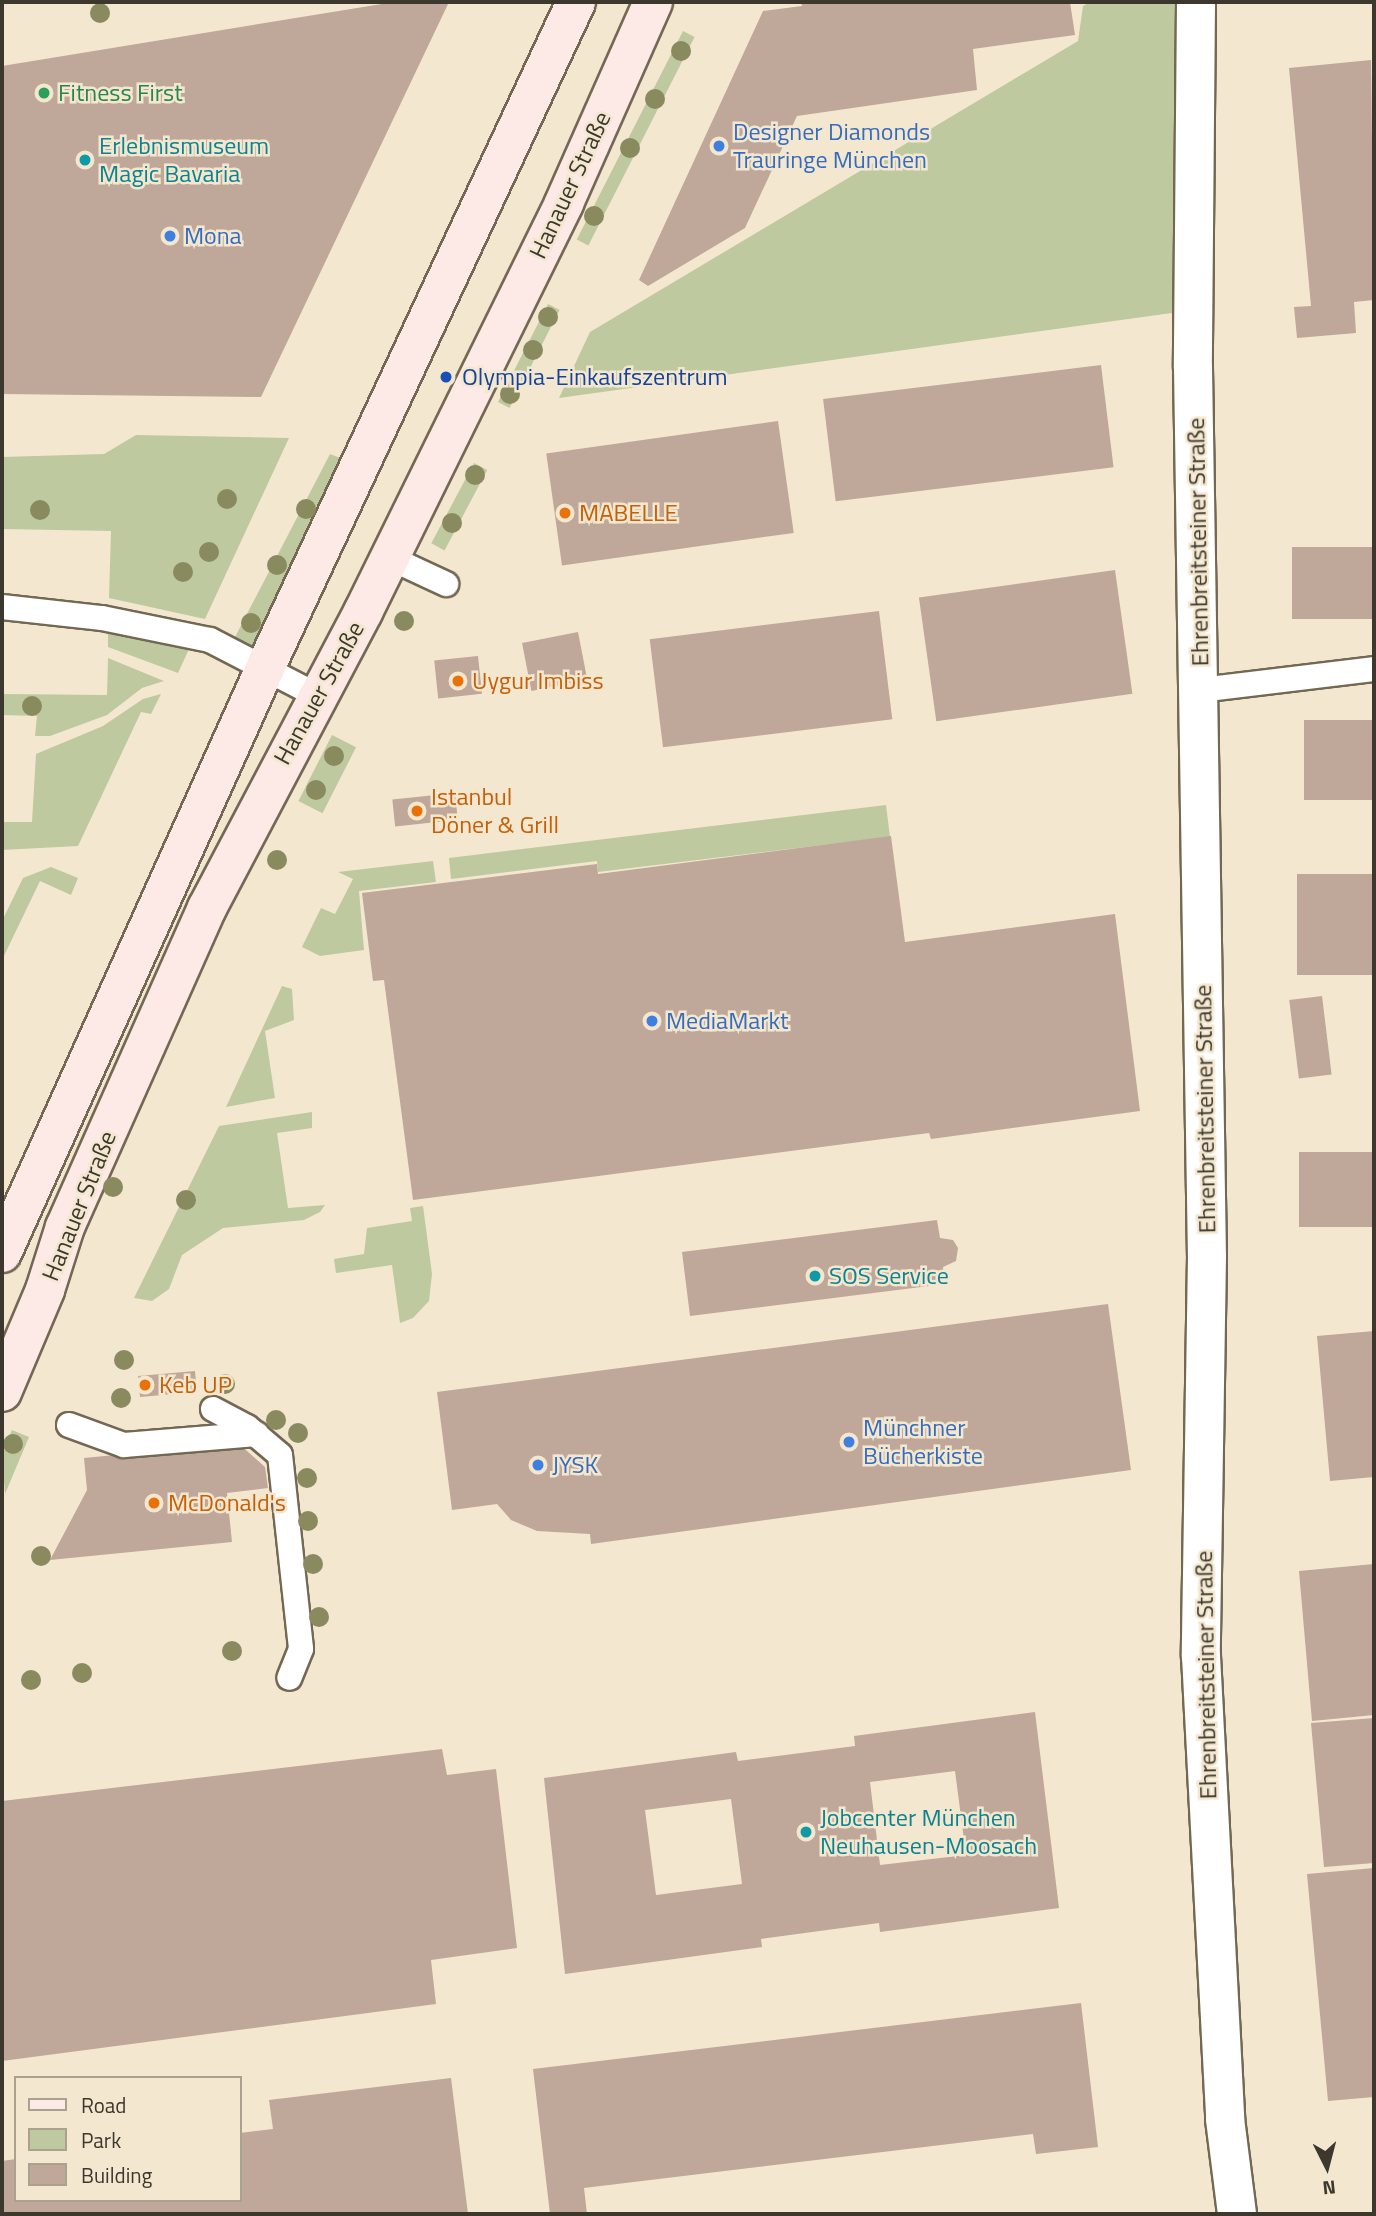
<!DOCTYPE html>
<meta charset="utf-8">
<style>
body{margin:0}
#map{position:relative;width:1376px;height:2216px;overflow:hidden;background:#f4e7cf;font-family:"Titillium Web",sans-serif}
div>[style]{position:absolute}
.green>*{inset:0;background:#bfc99f;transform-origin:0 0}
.building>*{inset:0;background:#bfa799;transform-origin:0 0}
.roads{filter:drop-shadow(2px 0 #736853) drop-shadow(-2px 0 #736853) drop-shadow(0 2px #736853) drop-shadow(0 -2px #736853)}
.lane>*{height:24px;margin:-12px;padding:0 12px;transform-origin:12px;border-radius:12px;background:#fff}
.street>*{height:38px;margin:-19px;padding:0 19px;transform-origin:19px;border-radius:19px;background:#fff}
.secondary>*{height:38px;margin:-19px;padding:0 19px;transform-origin:19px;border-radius:19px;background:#fde9e5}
.trees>*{width:20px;height:20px;margin:-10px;border-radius:50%;background:#8a8a5f}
.dots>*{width:19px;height:19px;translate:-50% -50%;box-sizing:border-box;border:4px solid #f4e7cf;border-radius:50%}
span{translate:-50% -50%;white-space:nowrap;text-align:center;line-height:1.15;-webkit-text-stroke:5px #f4e7cf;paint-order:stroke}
.leisure-label{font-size:24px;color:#27864d}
.left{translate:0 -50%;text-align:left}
.shop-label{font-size:24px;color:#366cbe}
.culture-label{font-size:24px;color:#0d838f}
.street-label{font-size:24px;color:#3c382e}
.transit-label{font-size:24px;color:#164399}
.food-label{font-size:24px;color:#c56008}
.frame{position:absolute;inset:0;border:4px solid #3c382e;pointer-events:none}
.legend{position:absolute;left:14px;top:2076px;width:228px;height:126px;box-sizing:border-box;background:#f4e7cf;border:2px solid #aaa18f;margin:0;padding:9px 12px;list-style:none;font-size:21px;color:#3c382e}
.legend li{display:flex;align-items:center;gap:14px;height:35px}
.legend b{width:35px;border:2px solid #aaa18f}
.north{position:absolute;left:1292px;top:2132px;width:70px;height:70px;-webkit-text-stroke:5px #f4e7cf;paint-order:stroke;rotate:174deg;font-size:19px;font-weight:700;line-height:28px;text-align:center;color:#3c382e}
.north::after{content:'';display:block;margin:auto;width:24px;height:32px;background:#3c382e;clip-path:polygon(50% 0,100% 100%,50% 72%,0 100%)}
</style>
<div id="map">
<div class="green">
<i style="clip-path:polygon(1090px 2px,1182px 2px,1179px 312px,559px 398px,590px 332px,1078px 41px,1083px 6px)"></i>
<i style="left:683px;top:31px;width:13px;height:234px;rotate:27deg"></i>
<i style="left:548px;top:304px;width:13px;height:110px;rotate:27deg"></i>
<i style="clip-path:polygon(136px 435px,289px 438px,205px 619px,109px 598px,111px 531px,2px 529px,2px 457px,104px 454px)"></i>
<i style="clip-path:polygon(330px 454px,343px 459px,253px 646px,234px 639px)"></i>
<i style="left:474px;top:463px;width:15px;height:91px;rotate:28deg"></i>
<i style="clip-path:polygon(108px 631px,190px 647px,178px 673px,108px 647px)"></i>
<i style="clip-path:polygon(108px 658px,164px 681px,142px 688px,107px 715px,50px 736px,35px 736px,37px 716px,2px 715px,2px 694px,107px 695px)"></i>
<i style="clip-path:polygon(161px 694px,151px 714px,141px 712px,78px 846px,2px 850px,2px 822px,32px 822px,36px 754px,103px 726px,143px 699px)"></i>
<i style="left:332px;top:735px;width:27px;height:74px;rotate:27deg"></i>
<i style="clip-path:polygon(886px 805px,890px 837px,598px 872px,597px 861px,451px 879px,449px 858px)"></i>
<i style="clip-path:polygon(433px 861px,436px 882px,359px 891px,364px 950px,320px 956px,302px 947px,321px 908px,335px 914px,353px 879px,338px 872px)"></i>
<i style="clip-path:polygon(51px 867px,78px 878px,71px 895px,40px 881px,2px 960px,2px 921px,23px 878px)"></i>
<i style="clip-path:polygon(282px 986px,292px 989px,294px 1020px,265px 1031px,275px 1098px,226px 1107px)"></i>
<i style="clip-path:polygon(312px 1112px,312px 1128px,277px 1133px,288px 1208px,325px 1205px,320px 1212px,304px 1220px,223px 1228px,182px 1255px,169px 1289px,152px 1301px,134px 1298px,219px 1126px)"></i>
<i style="clip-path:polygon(423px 1206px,432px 1274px,429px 1301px,413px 1318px,400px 1323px,392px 1265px,336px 1273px,334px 1259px,364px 1254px,367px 1228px,412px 1221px,410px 1208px)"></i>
<i style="clip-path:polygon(12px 1430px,29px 1437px,5px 1494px,2px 1452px)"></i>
</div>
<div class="building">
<i style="clip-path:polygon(394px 2px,449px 2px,261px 397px,2px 394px,2px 66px)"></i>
<i style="clip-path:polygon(801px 2px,1070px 2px,1075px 35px,973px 49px,977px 90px,797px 116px,745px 228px,648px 286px,639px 280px,763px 11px,802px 6px)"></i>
<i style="clip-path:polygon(1371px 60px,1374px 300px,1354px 302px,1356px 333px,1297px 338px,1294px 307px,1311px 306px,1289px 68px)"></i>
<i style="left:1101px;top:365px;width:103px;height:280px;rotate:83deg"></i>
<i style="left:778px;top:421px;width:113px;height:234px;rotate:82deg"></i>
<i style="left:1374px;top:547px;width:72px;height:82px;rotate:90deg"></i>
<i style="left:1115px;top:570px;width:125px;height:198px;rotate:82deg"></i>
<i style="left:879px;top:611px;width:109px;height:231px;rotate:83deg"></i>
<i style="left:578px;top:632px;width:49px;height:57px;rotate:79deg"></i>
<i style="left:478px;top:656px;width:38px;height:44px;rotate:84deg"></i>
<i style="left:1374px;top:720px;width:80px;height:70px;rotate:90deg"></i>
<i style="left:455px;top:793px;width:27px;height:63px;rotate:84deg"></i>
<i style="clip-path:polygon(891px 836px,905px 942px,1115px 914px,1140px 1111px,931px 1139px,929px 1133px,413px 1200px,384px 980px,373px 981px,362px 893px,597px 864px,598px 874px)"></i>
<i style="left:1374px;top:874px;width:101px;height:77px;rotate:90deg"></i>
<i style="left:1322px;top:996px;width:79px;height:33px;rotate:83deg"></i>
<i style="left:1374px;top:1152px;width:75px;height:75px;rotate:90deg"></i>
<i style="clip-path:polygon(937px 1220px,940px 1238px,953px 1240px,958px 1248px,956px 1261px,943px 1267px,945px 1284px,690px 1316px,682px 1252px)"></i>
<i style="clip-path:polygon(1108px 1304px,1131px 1470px,591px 1544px,590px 1534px,537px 1531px,511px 1520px,497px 1504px,452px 1510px,437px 1392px)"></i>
<i style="clip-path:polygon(1374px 1331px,1374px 1477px,1330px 1481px,1317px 1336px)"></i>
<i style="left:195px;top:1371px;width:21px;height:57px;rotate:85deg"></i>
<i style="clip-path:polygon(238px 1443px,265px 1467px,268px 1488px,227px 1493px,232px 1542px,50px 1560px,87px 1490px,84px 1458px)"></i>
<i style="clip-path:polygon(1374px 1564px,1374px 1715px,1312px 1721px,1299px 1571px)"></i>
<i style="clip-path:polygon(evenodd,1035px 1712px,1059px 1908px,880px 1932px,879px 1923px,761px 1939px,762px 1947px,565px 1974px,544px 1778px,736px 1752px,738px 1761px,855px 1746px,854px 1736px,1035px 1712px,955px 1771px,966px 1855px,880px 1865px,870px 1782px,955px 1771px,1035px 1712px,731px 1799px,742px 1884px,656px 1895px,645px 1810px,731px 1799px)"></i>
<i style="clip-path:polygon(1374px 1718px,1374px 1863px,1324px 1867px,1311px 1723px)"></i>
<i style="clip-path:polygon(442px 1749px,447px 1775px,496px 1769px,517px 1948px,431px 1960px,436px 2004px,2px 2061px,2px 1801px)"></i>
<i style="clip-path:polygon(1374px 1868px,1374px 2097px,1328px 2101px,1307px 1874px)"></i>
<i style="clip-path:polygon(1081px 2003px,1098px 2147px,1036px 2154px,1033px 2134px,584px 2188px,587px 2214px,550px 2214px,533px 2069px)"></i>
<i style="clip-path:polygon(451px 2078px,468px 2214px,2px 2214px,2px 2161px,16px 2159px,16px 2200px,240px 2200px,240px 2133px,273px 2129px,269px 2100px)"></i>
</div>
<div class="roads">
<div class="lane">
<i style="left:390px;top:558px;width:62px;rotate:24.9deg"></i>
<i style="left:2px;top:607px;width:101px;rotate:6.3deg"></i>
<i style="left:102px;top:618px;width:110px;rotate:11.5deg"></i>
<i style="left:210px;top:640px;width:122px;rotate:27.4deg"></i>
<i style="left:1201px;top:690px;width:174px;rotate:-6.9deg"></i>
<i style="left:213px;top:1409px;width:38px;rotate:28deg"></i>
<i style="left:247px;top:1427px;width:43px;rotate:40.3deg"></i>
<i style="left:280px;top:1455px;width:195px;rotate:83.8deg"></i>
<i style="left:301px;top:1649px;width:31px;rotate:112deg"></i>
<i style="left:69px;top:1425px;width:59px;rotate:20deg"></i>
<i style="left:124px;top:1445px;width:133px;rotate:-4.7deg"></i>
</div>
<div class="street">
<i style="left:1196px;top:2px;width:366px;rotate:90.5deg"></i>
<i style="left:1193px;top:368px;width:888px;rotate:89.1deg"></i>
<i style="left:1207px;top:1256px;width:400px;rotate:90.9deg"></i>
<i style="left:1201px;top:1656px;width:464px;rotate:87deg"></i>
<i style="left:1225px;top:2119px;width:96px;rotate:82.8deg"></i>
</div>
<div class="secondary">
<i style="left:2px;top:1253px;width:644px;rotate:-65.78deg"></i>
<i style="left:266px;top:666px;width:733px;rotate:-64.97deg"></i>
<i style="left:2px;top:1392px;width:111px;rotate:-67.1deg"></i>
<i style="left:45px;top:1290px;width:66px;rotate:-72.4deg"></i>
<i style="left:65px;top:1227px;width:349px;rotate:-66deg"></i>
<i style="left:207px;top:908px;width:335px;rotate:-62.2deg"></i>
<i style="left:363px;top:612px;width:456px;rotate:-63.8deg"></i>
<i style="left:564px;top:203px;width:220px;rotate:-66.1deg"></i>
</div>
</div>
<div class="trees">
<i style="left:100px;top:13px"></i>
<i style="left:681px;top:51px"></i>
<i style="left:655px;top:99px"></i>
<i style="left:630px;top:148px"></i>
<i style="left:594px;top:216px"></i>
<i style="left:548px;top:317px"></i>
<i style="left:533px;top:350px"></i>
<i style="left:510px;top:394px"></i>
<i style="left:475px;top:475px"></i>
<i style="left:227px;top:499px"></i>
<i style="left:306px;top:509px"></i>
<i style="left:40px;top:510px"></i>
<i style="left:452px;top:523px"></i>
<i style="left:209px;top:552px"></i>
<i style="left:277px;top:565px"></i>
<i style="left:183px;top:572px"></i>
<i style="left:404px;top:621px"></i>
<i style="left:251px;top:623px"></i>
<i style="left:32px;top:706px"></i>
<i style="left:334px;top:756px"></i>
<i style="left:316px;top:790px"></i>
<i style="left:277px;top:860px"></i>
<i style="left:113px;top:1187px"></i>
<i style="left:186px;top:1200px"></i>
<i style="left:124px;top:1360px"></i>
<i style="left:225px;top:1384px"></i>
<i style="left:121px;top:1398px"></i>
<i style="left:276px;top:1420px"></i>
<i style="left:298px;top:1433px"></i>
<i style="left:13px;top:1444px"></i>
<i style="left:307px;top:1478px"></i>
<i style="left:308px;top:1521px"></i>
<i style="left:41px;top:1556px"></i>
<i style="left:313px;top:1564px"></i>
<i style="left:319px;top:1617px"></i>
<i style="left:232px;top:1651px"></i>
<i style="left:82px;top:1673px"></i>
<i style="left:31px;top:1680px"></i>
</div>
<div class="dots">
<i style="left:44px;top:93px;background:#2e9e5b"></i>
<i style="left:719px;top:146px;background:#3f7fe0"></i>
<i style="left:85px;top:160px;background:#0f9aa8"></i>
<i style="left:170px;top:236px;background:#3f7fe0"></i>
<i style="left:446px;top:377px;background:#1a4fb4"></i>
<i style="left:565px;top:513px;background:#e8710a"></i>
<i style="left:458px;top:681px;background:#e8710a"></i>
<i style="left:417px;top:811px;background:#e8710a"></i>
<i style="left:652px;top:1021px;background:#3f7fe0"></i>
<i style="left:815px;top:1276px;background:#0f9aa8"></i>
<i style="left:145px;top:1385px;background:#e8710a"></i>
<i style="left:849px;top:1442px;background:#3f7fe0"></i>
<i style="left:538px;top:1465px;background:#3f7fe0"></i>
<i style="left:154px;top:1503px;background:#e8710a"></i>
<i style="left:806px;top:1832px;background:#0f9aa8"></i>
</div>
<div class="leisure-label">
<span class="left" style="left:58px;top:93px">Fitness First</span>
</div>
<div class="shop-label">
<span class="left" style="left:733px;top:146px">Designer Diamonds<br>Trauringe München</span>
<span class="left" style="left:184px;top:236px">Mona</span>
<span class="left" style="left:666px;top:1021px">MediaMarkt</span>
<span class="left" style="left:863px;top:1442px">Münchner<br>Bücherkiste</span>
<span class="left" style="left:552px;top:1465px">JYSK</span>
</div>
<div class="culture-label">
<span class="left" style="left:99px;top:160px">Erlebnismuseum<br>Magic Bavaria</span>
<span class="left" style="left:829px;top:1276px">SOS Service</span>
<span class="left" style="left:820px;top:1832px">Jobcenter München<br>Neuhausen-Moosach</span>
</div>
<div class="street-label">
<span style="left:570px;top:185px;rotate:-65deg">Hanauer Straße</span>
<span style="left:1198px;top:542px;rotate:-91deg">Ehrenbreitsteiner Straße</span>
<span style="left:319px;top:693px;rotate:-61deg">Hanauer Straße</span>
<span style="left:1205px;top:1109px;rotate:-91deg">Ehrenbreitsteiner Straße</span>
<span style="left:79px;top:1206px;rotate:-68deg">Hanauer Straße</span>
<span style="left:1206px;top:1675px;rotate:-91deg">Ehrenbreitsteiner Straße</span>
</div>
<div class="transit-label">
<span class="left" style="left:462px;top:377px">Olympia-Einkaufszentrum</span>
</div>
<div class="food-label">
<span class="left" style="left:579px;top:513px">MABELLE</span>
<span class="left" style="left:472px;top:681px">Uygur Imbiss</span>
<span class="left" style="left:431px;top:811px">Istanbul<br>Döner &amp; Grill</span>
<span class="left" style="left:159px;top:1385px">Keb UP</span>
<span class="left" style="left:168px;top:1503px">McDonald's</span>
</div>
<div class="frame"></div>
<ul class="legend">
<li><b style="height:9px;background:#fde9e5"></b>Road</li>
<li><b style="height:19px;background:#bfc99f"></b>Park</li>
<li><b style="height:19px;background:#bfa799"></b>Building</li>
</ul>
<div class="north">N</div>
</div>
